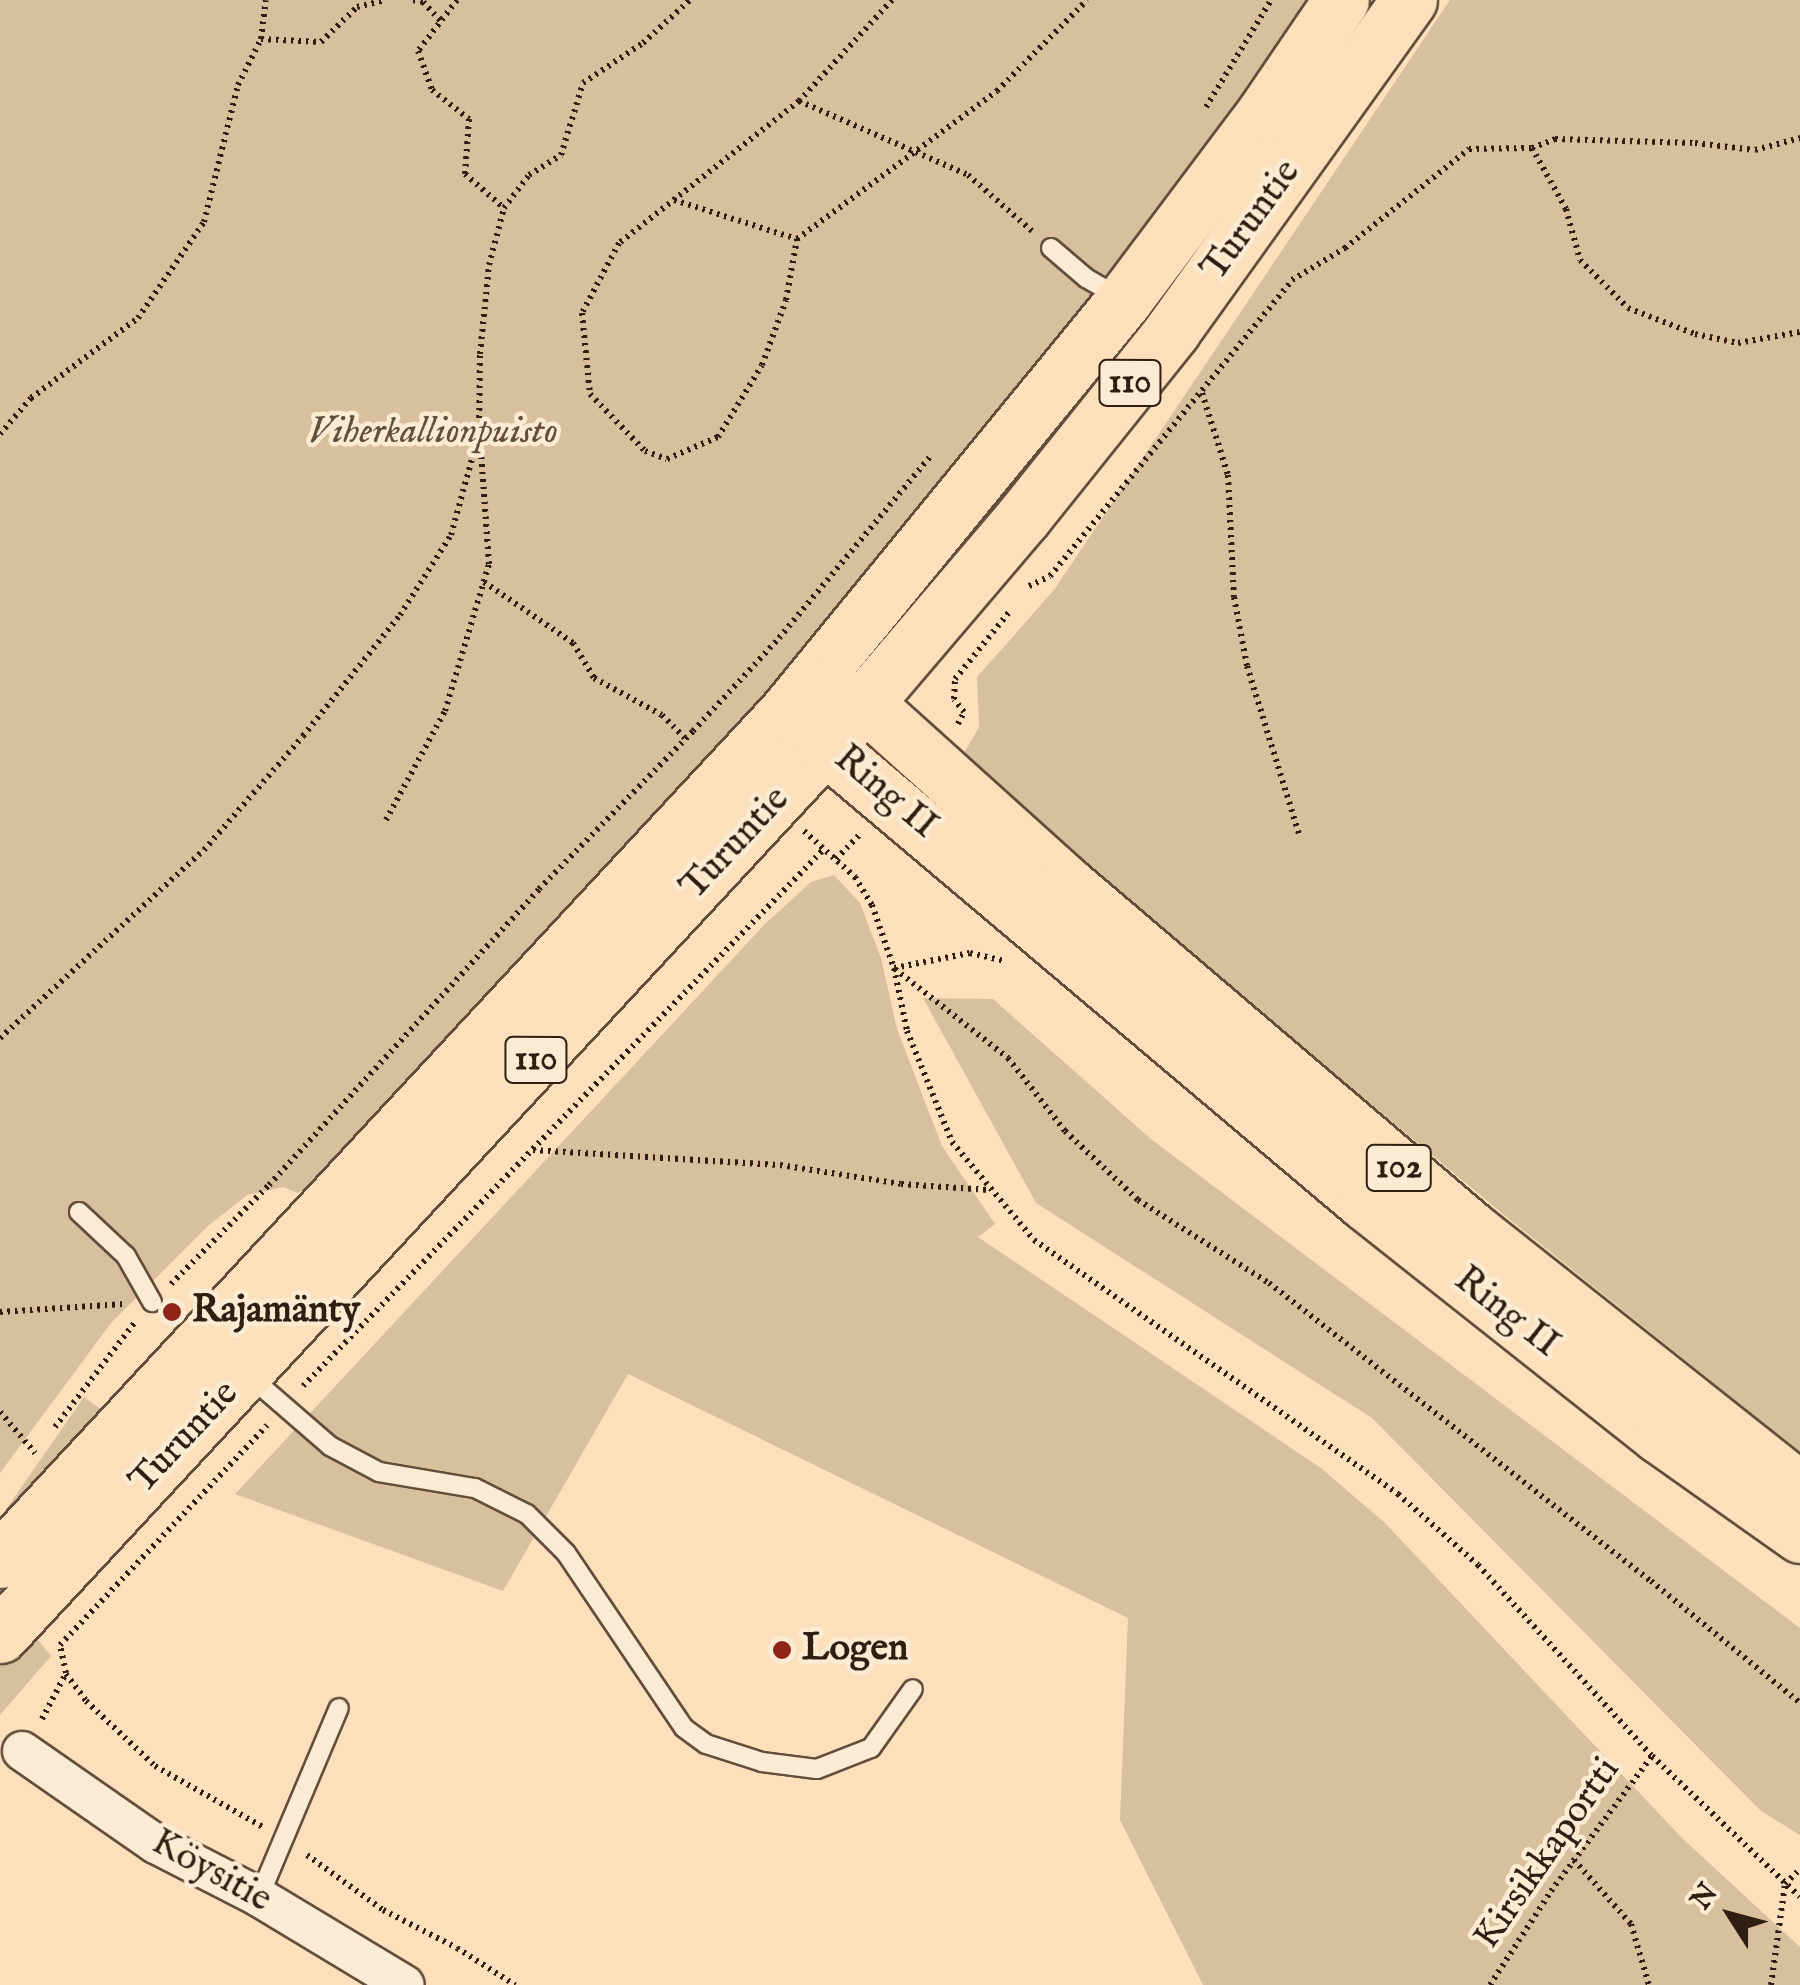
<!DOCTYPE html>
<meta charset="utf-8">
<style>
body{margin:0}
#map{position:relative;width:1800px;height:1985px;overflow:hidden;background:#fbe0bb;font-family:"IM FELL English",serif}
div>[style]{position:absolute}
.green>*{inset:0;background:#d8bf9e}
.path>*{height:6px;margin-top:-3px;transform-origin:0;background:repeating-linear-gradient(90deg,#301e12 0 2.5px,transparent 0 7.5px)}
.roads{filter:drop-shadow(2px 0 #634e3c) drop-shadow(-2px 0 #634e3c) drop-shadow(0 2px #634e3c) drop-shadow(0 -2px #634e3c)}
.lane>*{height:18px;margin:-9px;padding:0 9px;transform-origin:9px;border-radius:9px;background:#fcebd3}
.street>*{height:38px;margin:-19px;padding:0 19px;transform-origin:19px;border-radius:19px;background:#fcebd3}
.primary>*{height:55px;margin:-27.5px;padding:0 27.5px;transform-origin:27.5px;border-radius:27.5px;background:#fbe0bb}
.highway>*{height:55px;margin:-27.5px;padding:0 27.5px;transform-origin:27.5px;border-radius:27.5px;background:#fbe0bb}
.dots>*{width:28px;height:28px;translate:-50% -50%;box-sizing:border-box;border:5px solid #fcebd3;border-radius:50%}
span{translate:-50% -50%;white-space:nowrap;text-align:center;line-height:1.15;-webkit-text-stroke:9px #fcebd3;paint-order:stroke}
.shield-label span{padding:2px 8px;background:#fcebd3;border:2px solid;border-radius:8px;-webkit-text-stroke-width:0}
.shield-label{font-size:35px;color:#301e12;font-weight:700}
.street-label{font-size:38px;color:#301e12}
.park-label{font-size:38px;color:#624e3c;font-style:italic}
.poi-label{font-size:38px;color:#301e12;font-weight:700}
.left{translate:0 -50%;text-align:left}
.north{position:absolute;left:1680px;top:1865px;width:100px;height:100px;-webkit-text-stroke:8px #fcebd3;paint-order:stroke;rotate:306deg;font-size:28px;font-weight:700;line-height:40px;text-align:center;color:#301e12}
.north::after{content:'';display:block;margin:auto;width:35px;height:45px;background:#301e12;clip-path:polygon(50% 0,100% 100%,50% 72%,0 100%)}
</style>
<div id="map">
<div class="green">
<i style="clip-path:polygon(0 0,1328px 0,893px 565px,325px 1178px,298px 1193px,283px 1187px,247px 1195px,208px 1226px,111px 1323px,0 1473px)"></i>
<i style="clip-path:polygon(1450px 0,1800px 0,1800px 1452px,1508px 1218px,987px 786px,963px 755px,979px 727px,977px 677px,1054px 590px)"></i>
<i style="clip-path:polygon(834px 875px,860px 903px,881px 958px,897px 1029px,942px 1146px,995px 1224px,978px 1237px,1321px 1468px,1385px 1523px,1682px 1838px,1800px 1947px,1800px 1985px,1203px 1985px,1120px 1820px,1128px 1618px,628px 1374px,503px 1591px,235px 1494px,765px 924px,811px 882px)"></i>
<i style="clip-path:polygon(923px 998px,993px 999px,1151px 1139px,1800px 1628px,1800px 1835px,1761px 1811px,1372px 1418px,1036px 1203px)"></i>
<i style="clip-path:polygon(84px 1397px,102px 1410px,0 1537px,0 1518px)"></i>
<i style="clip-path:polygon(26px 1625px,51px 1656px,0 1715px,0 1651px)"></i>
</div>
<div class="path">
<i style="left:413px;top:0;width:10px;rotate:11deg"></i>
<i style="left:423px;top:2px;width:26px;rotate:47deg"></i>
<i style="left:457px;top:0;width:64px;rotate:127.4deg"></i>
<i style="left:418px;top:51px;width:41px;rotate:70.3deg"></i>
<i style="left:432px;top:90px;width:47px;rotate:38.1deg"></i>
<i style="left:469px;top:119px;width:55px;rotate:94.2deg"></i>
<i style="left:465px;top:174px;width:52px;rotate:41.1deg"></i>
<i style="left:892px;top:0;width:137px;rotate:132.6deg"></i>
<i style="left:799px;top:101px;width:229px;rotate:141.7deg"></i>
<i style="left:619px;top:243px;width:79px;rotate:117.9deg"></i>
<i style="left:582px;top:313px;width:81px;rotate:84.4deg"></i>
<i style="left:590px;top:394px;width:79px;rotate:46deg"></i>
<i style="left:645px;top:451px;width:23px;rotate:20deg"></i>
<i style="left:667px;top:459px;width:56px;rotate:-23.3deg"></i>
<i style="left:718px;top:437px;width:84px;rotate:-58.6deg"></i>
<i style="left:762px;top:365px;width:69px;rotate:-69.7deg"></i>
<i style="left:786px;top:300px;width:62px;rotate:-79.8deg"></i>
<i style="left:797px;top:239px;width:249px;rotate:-36.5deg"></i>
<i style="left:997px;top:91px;width:128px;rotate:-45.3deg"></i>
<i style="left:261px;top:39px;width:60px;rotate:2.9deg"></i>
<i style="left:321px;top:42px;width:50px;rotate:-44.2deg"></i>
<i style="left:357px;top:7px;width:29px;rotate:-14deg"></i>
<i style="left:799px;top:101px;width:184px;rotate:23.6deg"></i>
<i style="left:968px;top:175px;width:85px;rotate:41.2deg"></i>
<i style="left:1206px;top:107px;width:125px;rotate:-58.7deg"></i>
<i style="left:1532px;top:148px;width:70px;rotate:60.9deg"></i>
<i style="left:1566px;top:209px;width:53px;rotate:74.6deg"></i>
<i style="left:1580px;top:260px;width:68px;rotate:45deg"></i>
<i style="left:1628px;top:308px;width:72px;rotate:21.2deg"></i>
<i style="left:1695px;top:334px;width:44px;rotate:11.8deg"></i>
<i style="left:1738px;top:343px;width:63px;rotate:-10.1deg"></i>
<i style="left:674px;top:200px;width:129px;rotate:17.6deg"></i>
<i style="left:1202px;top:393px;width:86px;rotate:72.4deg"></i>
<i style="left:1228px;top:475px;width:122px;rotate:87.2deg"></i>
<i style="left:1234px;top:597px;width:70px;rotate:79.3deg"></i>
<i style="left:1247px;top:666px;width:176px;rotate:72.8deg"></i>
<i style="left:0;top:434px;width:48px;rotate:-49.3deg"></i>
<i style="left:31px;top:398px;width:134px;rotate:-36.8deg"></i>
<i style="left:138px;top:318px;width:116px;rotate:-55.5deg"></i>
<i style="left:204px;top:222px;width:141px;rotate:-76.1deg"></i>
<i style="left:238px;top:85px;width:51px;rotate:-63.4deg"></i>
<i style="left:261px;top:39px;width:39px;rotate:-83deg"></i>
<i style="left:484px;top:582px;width:108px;rotate:34.4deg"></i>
<i style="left:573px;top:643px;width:41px;rotate:59deg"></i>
<i style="left:594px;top:678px;width:77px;rotate:28.6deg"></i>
<i style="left:662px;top:715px;width:34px;rotate:45deg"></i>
<i style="left:1029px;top:586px;width:23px;rotate:-25deg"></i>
<i style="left:1050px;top:576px;width:382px;rotate:-50.7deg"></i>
<i style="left:1292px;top:280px;width:62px;rotate:-31.1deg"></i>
<i style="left:1345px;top:248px;width:159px;rotate:-38.6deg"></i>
<i style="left:1469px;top:149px;width:63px;rotate:-0.9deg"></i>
<i style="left:1532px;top:148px;width:25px;rotate:-21deg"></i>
<i style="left:1555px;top:139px;width:140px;rotate:1.6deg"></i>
<i style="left:1695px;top:143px;width:60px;rotate:6.7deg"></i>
<i style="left:1755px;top:150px;width:47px;rotate:-14.9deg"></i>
<i style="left:958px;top:724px;width:13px;rotate:-63deg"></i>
<i style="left:964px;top:712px;width:16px;rotate:-128deg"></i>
<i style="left:954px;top:699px;width:20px;rotate:-87deg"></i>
<i style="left:955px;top:679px;width:87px;rotate:-51deg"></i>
<i style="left:386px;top:820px;width:124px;rotate:-61.6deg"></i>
<i style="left:445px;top:711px;width:153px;rotate:-73.3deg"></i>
<i style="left:489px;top:564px;width:126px;rotate:-94.1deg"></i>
<i style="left:804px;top:831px;width:69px;rotate:42deg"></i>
<i style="left:855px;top:877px;width:33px;rotate:59deg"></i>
<i style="left:872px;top:905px;width:67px;rotate:70.8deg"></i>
<i style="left:894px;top:968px;width:64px;rotate:78.3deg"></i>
<i style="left:907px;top:1031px;width:120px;rotate:67.9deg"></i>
<i style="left:952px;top:1142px;width:128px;rotate:50.1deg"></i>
<i style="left:1034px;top:1240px;width:444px;rotate:34.9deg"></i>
<i style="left:1398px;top:1494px;width:107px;rotate:41.6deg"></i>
<i style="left:1478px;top:1565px;width:258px;rotate:47.7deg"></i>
<i style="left:1652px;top:1756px;width:204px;rotate:43.6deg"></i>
<i style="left:836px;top:859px;width:35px;rotate:-46deg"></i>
<i style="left:894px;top:968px;width:77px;rotate:-11.2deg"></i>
<i style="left:970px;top:953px;width:35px;rotate:13deg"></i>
<i style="left:895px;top:969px;width:144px;rotate:38.2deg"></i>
<i style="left:1008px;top:1058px;width:93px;rotate:52deg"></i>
<i style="left:1065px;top:1131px;width:100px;rotate:43.4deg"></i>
<i style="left:1138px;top:1200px;width:155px;rotate:32.4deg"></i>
<i style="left:1269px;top:1283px;width:484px;rotate:38deg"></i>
<i style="left:1651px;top:1581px;width:193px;rotate:39.3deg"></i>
<i style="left:0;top:1038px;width:277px;rotate:-42.7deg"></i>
<i style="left:204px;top:850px;width:151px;rotate:-49deg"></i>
<i style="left:303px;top:736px;width:155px;rotate:-51.3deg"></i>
<i style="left:400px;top:615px;width:95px;rotate:-57.5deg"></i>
<i style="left:451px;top:535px;width:106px;rotate:-74.6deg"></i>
<i style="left:479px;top:433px;width:79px;rotate:-89.3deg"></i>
<i style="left:480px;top:354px;width:89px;rotate:-84.2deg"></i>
<i style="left:489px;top:265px;width:59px;rotate:-75.3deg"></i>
<i style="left:504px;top:208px;width:41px;rotate:-52.9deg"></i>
<i style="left:529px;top:175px;width:38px;rotate:-32deg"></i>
<i style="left:561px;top:155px;width:75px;rotate:-73deg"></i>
<i style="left:583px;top:83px;width:72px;rotate:-33.7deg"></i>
<i style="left:643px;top:43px;width:64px;rotate:-42.5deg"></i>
<i style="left:533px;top:1150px;width:247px;rotate:3.5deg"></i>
<i style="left:780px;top:1165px;width:122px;rotate:8.9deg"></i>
<i style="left:901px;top:1184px;width:88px;rotate:3.9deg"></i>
<i style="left:171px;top:1284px;width:139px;rotate:-45.3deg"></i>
<i style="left:269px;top:1185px;width:401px;rotate:-47.6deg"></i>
<i style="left:539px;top:889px;width:221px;rotate:-45.7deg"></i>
<i style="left:693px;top:731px;width:127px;rotate:-47.2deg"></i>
<i style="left:779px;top:638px;width:236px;rotate:-50.2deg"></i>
<i style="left:0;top:1312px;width:124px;rotate:-3.7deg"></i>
<i style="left:303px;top:1386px;width:748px;rotate:-45.87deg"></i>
<i style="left:0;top:1412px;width:54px;rotate:49.5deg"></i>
<i style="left:55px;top:1427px;width:132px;rotate:-52.7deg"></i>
<i style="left:66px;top:1674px;width:34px;rotate:53deg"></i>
<i style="left:86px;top:1701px;width:95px;rotate:43.3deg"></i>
<i style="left:155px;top:1766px;width:124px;rotate:29.5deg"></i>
<i style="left:42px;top:1719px;width:52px;rotate:-62.4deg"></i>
<i style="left:66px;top:1673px;width:29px;rotate:-102deg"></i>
<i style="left:60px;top:1645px;width:302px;rotate:-46.7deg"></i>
<i style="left:307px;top:1855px;width:94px;rotate:35.9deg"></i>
<i style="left:383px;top:1910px;width:83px;rotate:27.2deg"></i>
<i style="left:457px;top:1948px;width:69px;rotate:32.5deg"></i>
<i style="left:1574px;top:1860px;width:86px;rotate:48.3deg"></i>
<i style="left:1631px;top:1924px;width:64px;rotate:73.6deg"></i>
<i style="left:1490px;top:1985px;width:112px;rotate:-57deg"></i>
<i style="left:1551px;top:1891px;width:169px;rotate:-53.2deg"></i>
<i style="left:1771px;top:1985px;width:102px;rotate:-82.1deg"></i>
<i style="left:1785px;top:1884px;width:21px;rotate:-45deg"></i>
</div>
<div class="roads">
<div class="lane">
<i style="left:1051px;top:248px;width:46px;rotate:40.6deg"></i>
<i style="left:1086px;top:278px;width:38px;rotate:30deg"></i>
<i style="left:79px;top:1212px;width:64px;rotate:43.1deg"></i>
<i style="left:126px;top:1256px;width:53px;rotate:60.5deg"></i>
<i style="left:247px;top:1374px;width:110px;rotate:40.9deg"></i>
<i style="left:330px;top:1446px;width:55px;rotate:28deg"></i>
<i style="left:379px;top:1472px;width:97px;rotate:9.5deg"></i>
<i style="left:475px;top:1488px;width:58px;rotate:26.6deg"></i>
<i style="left:527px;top:1514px;width:55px;rotate:45deg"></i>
<i style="left:566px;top:1553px;width:211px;rotate:56deg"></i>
<i style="left:684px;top:1728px;width:27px;rotate:36deg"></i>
<i style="left:706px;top:1744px;width:59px;rotate:17.8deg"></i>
<i style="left:762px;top:1762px;width:55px;rotate:7.3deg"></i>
<i style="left:817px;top:1769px;width:58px;rotate:-21.3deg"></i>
<i style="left:871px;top:1748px;width:72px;rotate:-54.6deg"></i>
<i style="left:259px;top:1897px;width:205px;rotate:-67.1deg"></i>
</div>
<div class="street">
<i style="left:22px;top:1751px;width:163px;rotate:34.8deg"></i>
<i style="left:156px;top:1844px;width:116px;rotate:27.2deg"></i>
<i style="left:259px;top:1897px;width:170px;rotate:31.1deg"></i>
</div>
<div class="primary">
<i style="left:0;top:1560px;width:1156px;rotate:-47.14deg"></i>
<i style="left:786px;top:713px;width:534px;rotate:-50.7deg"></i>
<i style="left:1124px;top:300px;width:235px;rotate:-53.1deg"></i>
<i style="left:1265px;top:112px;width:135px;rotate:-55.8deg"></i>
<i style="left:0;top:1635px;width:1272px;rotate:-47.14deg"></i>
<i style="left:865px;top:703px;width:245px;rotate:-49.6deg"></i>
<i style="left:1024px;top:516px;width:237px;rotate:-51.3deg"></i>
<i style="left:1172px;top:331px;width:407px;rotate:-54.4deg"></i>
</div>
<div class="highway">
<i style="left:809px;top:686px;width:63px;rotate:74.4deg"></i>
<i style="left:826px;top:747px;width:705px;rotate:40.17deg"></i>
<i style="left:1365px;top:1202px;width:375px;rotate:38.4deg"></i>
<i style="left:1659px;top:1435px;width:173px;rotate:35.3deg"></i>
<i style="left:809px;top:686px;width:59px;rotate:16.9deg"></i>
<i style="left:865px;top:703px;width:270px;rotate:42deg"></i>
<i style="left:1066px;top:884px;width:535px;rotate:40.45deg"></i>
<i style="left:1473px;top:1231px;width:417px;rotate:38.4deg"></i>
</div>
</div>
<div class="dots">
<i style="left:172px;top:1312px;background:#8f2418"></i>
<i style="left:782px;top:1650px;background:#8f2418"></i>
</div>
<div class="shield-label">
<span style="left:1130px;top:383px">110</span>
<span style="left:536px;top:1060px">110</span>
<span style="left:1399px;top:1168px">102</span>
</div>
<div class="street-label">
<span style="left:1252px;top:221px;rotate:-54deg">Turuntie</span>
<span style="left:885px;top:793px;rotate:40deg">Ring II</span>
<span style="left:736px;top:844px;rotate:-47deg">Turuntie</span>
<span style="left:1506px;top:1313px;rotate:38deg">Ring II</span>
<span style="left:185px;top:1438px;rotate:-47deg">Turuntie</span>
<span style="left:1548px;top:1854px;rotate:-55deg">Kirsikkaportti</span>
<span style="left:211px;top:1872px;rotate:29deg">Köysitie</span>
</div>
<div class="park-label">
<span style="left:433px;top:433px">Viherkallionpuisto</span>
</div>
<div class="poi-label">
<span class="left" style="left:192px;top:1312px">Rajamänty</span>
<span class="left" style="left:802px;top:1650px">Logen</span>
</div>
<div class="north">N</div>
</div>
